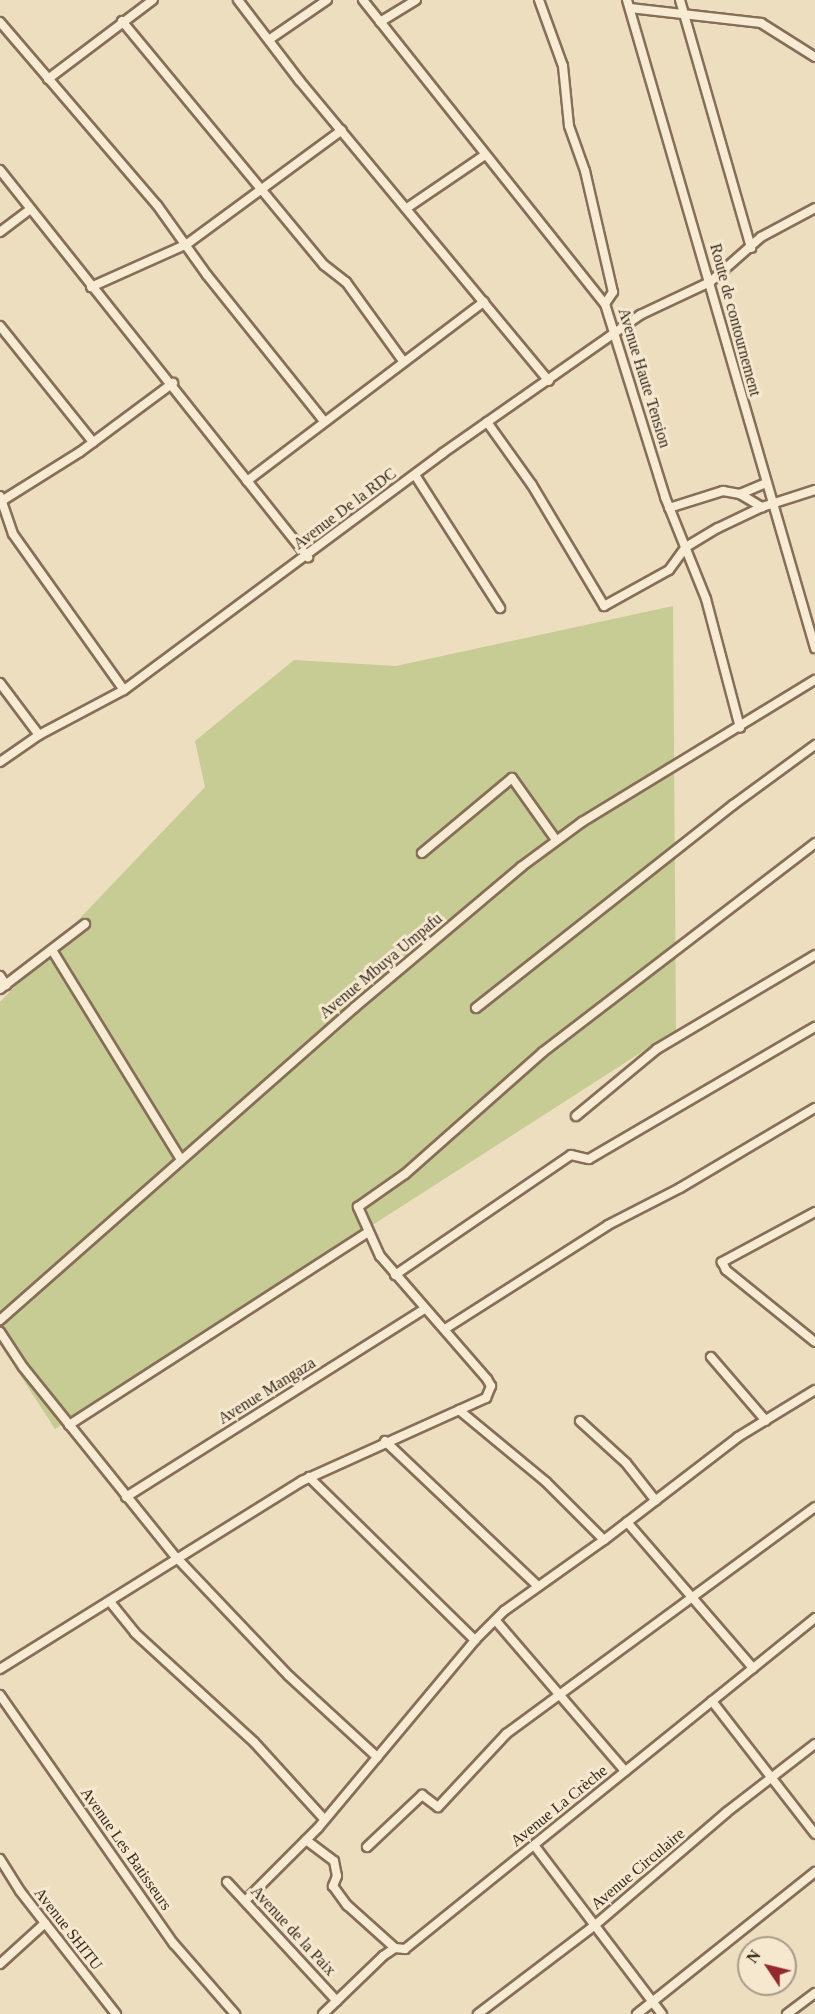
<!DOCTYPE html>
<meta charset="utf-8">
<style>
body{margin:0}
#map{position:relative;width:815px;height:2014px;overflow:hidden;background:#eddec0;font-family:"Times New Roman",serif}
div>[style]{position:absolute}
.green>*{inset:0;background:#c7cb94}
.roads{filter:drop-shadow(2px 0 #866e58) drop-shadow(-2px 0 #866e58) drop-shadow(0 2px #866e58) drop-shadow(0 -2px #866e58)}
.minor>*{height:8px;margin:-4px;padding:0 4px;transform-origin:4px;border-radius:4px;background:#f8ebd3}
span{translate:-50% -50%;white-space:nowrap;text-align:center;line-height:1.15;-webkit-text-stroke:6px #f5e8cf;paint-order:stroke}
.street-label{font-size:16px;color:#36281d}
.north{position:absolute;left:737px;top:1936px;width:60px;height:60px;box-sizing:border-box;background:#f5e8cf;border:2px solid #a99b88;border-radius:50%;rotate:305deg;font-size:16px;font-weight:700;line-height:24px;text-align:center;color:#36281d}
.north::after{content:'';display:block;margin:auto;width:21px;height:27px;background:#95292f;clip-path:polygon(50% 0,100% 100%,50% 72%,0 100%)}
</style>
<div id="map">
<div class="green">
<i style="clip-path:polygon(673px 606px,676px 1030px,55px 1429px,0 1344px,0 1002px,205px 787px,195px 741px,294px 660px,396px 666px)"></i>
</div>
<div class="roads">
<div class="minor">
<i style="left:238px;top:0;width:101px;rotate:52.7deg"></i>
<i style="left:299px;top:80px;width:391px;rotate:50.3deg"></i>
<i style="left:363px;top:0;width:389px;rotate:51.5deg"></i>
<i style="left:539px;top:0;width:70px;rotate:70deg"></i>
<i style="left:563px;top:66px;width:60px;rotate:84.3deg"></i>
<i style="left:569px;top:126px;width:48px;rotate:70.4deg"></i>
<i style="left:585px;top:171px;width:124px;rotate:77deg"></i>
<i style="left:613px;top:292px;width:14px;rotate:124deg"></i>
<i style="left:605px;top:304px;width:202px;rotate:72.7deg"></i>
<i style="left:665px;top:497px;width:110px;rotate:68.1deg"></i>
<i style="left:706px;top:599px;width:133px;rotate:75.2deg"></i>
<i style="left:627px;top:0;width:675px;rotate:73.82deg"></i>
<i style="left:680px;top:0;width:258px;rotate:74deg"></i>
<i style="left:630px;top:8px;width:132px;rotate:6.5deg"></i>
<i style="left:761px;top:23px;width:64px;rotate:32.2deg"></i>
<i style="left:122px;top:21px;width:317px;rotate:50.4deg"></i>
<i style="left:324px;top:265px;width:28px;rotate:38deg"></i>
<i style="left:346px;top:282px;width:97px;rotate:54.2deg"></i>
<i style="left:0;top:22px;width:241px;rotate:49.4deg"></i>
<i style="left:157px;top:205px;width:86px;rotate:54.5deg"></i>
<i style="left:207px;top:275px;width:187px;rotate:51.3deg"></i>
<i style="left:380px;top:22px;width:42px;rotate:-31.4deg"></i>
<i style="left:270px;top:39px;width:69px;rotate:-34.4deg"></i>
<i style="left:48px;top:79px;width:131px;rotate:-37deg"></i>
<i style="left:0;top:170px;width:495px;rotate:51.5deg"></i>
<i style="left:407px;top:208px;width:94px;rotate:-34.2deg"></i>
<i style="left:0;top:232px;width:38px;rotate:-37deg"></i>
<i style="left:91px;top:287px;width:105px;rotate:-24.1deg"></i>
<i style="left:187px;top:244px;width:192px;rotate:-36.3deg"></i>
<i style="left:0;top:326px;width:149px;rotate:51.3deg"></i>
<i style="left:487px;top:422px;width:77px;rotate:54.5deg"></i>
<i style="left:532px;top:485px;width:141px;rotate:59.2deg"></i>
<i style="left:604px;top:606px;width:74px;rotate:-29deg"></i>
<i style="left:669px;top:570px;width:29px;rotate:-54deg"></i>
<i style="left:686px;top:547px;width:37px;rotate:-31deg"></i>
<i style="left:718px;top:528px;width:49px;rotate:-25.5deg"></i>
<i style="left:762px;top:507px;width:56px;rotate:-17.8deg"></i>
<i style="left:415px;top:475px;width:158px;rotate:57.4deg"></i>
<i style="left:247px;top:481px;width:297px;rotate:-37.1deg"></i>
<i style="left:740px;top:494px;width:28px;rotate:-23deg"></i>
<i style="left:0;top:496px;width:40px;rotate:71.1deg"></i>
<i style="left:13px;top:534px;width:191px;rotate:54.6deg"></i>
<i style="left:0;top:502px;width:94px;rotate:-32deg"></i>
<i style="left:80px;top:452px;width:116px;rotate:-36.6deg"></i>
<i style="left:669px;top:508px;width:57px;rotate:-17.5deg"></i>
<i style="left:723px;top:491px;width:17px;rotate:10deg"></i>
<i style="left:740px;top:494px;width:26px;rotate:31deg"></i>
<i style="left:0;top:683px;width:65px;rotate:53.1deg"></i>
<i style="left:0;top:762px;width:47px;rotate:-34.7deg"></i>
<i style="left:39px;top:735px;width:96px;rotate:-27.9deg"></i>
<i style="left:124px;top:690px;width:397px;rotate:-36.6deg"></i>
<i style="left:443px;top:453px;width:241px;rotate:-35deg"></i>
<i style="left:640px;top:315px;width:77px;rotate:-25.2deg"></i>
<i style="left:710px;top:282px;width:68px;rotate:-41.4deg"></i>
<i style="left:761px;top:237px;width:61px;rotate:-28.2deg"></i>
<i style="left:422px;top:853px;width:117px;rotate:-39.8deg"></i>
<i style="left:512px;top:778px;width:76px;rotate:54.6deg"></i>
<i style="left:52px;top:950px;width:246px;rotate:58.4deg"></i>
<i style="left:0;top:976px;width:11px;rotate:56deg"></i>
<i style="left:0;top:989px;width:107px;rotate:-37.4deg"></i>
<i style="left:476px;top:1008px;width:328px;rotate:-38.3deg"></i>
<i style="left:733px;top:805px;width:102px;rotate:-36.2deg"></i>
<i style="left:576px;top:1116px;width:105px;rotate:-39.6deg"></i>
<i style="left:657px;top:1049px;width:184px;rotate:-30.7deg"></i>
<i style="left:815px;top:1212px;width:106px;rotate:151.7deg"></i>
<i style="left:722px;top:1262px;width:9px;rotate:63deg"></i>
<i style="left:726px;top:1270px;width:114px;rotate:39deg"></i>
<i style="left:395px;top:1275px;width:213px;rotate:-34.3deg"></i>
<i style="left:571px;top:1155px;width:18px;rotate:13deg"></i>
<i style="left:589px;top:1159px;width:262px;rotate:-30.3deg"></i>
<i style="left:0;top:1320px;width:473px;rotate:-41.4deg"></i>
<i style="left:355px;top:1007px;width:217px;rotate:-40.1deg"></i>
<i style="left:521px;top:867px;width:76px;rotate:-36.4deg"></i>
<i style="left:582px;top:822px;width:273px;rotate:-31.4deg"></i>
<i style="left:445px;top:1329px;width:193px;rotate:-32.5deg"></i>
<i style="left:608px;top:1225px;width:81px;rotate:-27.2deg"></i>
<i style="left:680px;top:1188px;width:157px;rotate:-30.7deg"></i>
<i style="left:0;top:1332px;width:42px;rotate:56.7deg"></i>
<i style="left:23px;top:1367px;width:244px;rotate:51.2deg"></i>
<i style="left:176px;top:1557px;width:164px;rotate:46.5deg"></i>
<i style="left:289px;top:1676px;width:120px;rotate:42.6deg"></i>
<i style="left:711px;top:1357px;width:84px;rotate:49.3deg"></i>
<i style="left:459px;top:1410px;width:113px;rotate:39.6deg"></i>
<i style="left:546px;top:1482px;width:82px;rotate:45deg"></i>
<i style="left:604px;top:1540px;width:169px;rotate:-37.5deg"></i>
<i style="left:738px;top:1437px;width:90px;rotate:-31.4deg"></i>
<i style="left:580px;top:1421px;width:62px;rotate:42.4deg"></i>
<i style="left:626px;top:1463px;width:48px;rotate:51.7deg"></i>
<i style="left:69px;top:1425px;width:354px;rotate:-32.8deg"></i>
<i style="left:385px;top:1441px;width:211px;rotate:43.5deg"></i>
<i style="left:309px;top:1477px;width:233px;rotate:44.5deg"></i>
<i style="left:475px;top:1640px;width:41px;rotate:-45deg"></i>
<i style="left:504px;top:1611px;width:123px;rotate:-35.4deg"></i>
<i style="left:126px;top:1497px;width:352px;rotate:-32.2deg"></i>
<i style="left:627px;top:1522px;width:193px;rotate:49.2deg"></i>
<i style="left:111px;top:1603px;width:38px;rotate:51deg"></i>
<i style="left:135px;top:1633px;width:161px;rotate:42.5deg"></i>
<i style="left:254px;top:1742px;width:104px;rotate:47.7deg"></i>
<i style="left:496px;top:1621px;width:198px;rotate:49.3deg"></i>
<i style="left:0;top:1669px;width:356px;rotate:-31.9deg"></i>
<i style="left:302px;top:1481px;width:202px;rotate:-24.3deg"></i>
<i style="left:486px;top:1398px;width:13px;rotate:-67deg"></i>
<i style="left:491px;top:1386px;width:8px;rotate:-120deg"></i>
<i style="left:487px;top:1379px;width:163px;rotate:-131deg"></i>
<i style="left:380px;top:1256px;width:54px;rotate:-114.2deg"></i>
<i style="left:358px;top:1207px;width:57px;rotate:-35.1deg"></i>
<i style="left:405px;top:1174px;width:184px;rotate:-41.5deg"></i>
<i style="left:543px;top:1052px;width:343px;rotate:-37.5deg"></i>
<i style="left:0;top:1695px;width:304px;rotate:55.1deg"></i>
<i style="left:174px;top:1944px;width:93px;rotate:48.9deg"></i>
<i style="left:712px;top:1701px;width:168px;rotate:52.2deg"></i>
<i style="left:306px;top:1840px;width:35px;rotate:37deg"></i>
<i style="left:334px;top:1861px;width:15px;rotate:79deg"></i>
<i style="left:337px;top:1876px;width:11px;rotate:112deg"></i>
<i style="left:333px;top:1886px;width:24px;rotate:54deg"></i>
<i style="left:347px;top:1905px;width:64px;rotate:41.9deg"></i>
<i style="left:534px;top:1845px;width:212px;rotate:52.9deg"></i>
<i style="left:367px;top:1847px;width:76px;rotate:-43.4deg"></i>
<i style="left:422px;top:1795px;width:20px;rotate:37deg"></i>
<i style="left:438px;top:1807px;width:100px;rotate:-47deg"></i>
<i style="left:506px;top:1734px;width:383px;rotate:-36.3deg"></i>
<i style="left:0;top:1859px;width:38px;rotate:58deg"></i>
<i style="left:20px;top:1891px;width:156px;rotate:52deg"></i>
<i style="left:227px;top:1882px;width:162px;rotate:47.3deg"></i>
<i style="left:245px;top:1901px;width:103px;rotate:-45deg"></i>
<i style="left:318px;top:1828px;width:245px;rotate:-50.1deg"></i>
<i style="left:0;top:1964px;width:61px;rotate:-42.3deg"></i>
<i style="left:323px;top:2014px;width:83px;rotate:-44deg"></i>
<i style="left:383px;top:1956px;width:14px;rotate:-34deg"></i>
<i style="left:395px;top:1948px;width:10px;rotate:6deg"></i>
<i style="left:405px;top:1949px;width:527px;rotate:-38.91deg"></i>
<i style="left:478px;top:2014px;width:146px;rotate:-37.2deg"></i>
<i style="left:594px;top:1926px;width:175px;rotate:-40.6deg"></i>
<i style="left:727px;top:1812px;width:111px;rotate:-37.7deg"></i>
<i style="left:637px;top:2014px;width:228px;rotate:-38.6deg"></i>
<i style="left:787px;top:2014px;width:35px;rotate:-37deg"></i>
</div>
</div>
<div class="street-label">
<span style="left:735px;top:320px;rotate:75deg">Route de contournement</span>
<span style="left:644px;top:378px;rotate:73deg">Avenue Haute Tension</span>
<span style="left:345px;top:509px;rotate:-37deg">Avenue De la RDC</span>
<span style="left:381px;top:966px;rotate:-40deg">Avenue Mbuya Umpafu</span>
<span style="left:267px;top:1391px;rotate:-32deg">Avenue Mangaza</span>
<span style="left:559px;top:1806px;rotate:-39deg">Avenue La Crèche</span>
<span style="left:126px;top:1849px;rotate:55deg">Avenue Les Batisseurs</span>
<span style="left:638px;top:1869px;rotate:-40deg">Avenue Circulaire</span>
<span style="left:68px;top:1929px;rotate:52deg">Avenue SHITU</span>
<span style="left:293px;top:1931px;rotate:47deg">Avenue de la Paix</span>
</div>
<div class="north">N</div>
</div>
